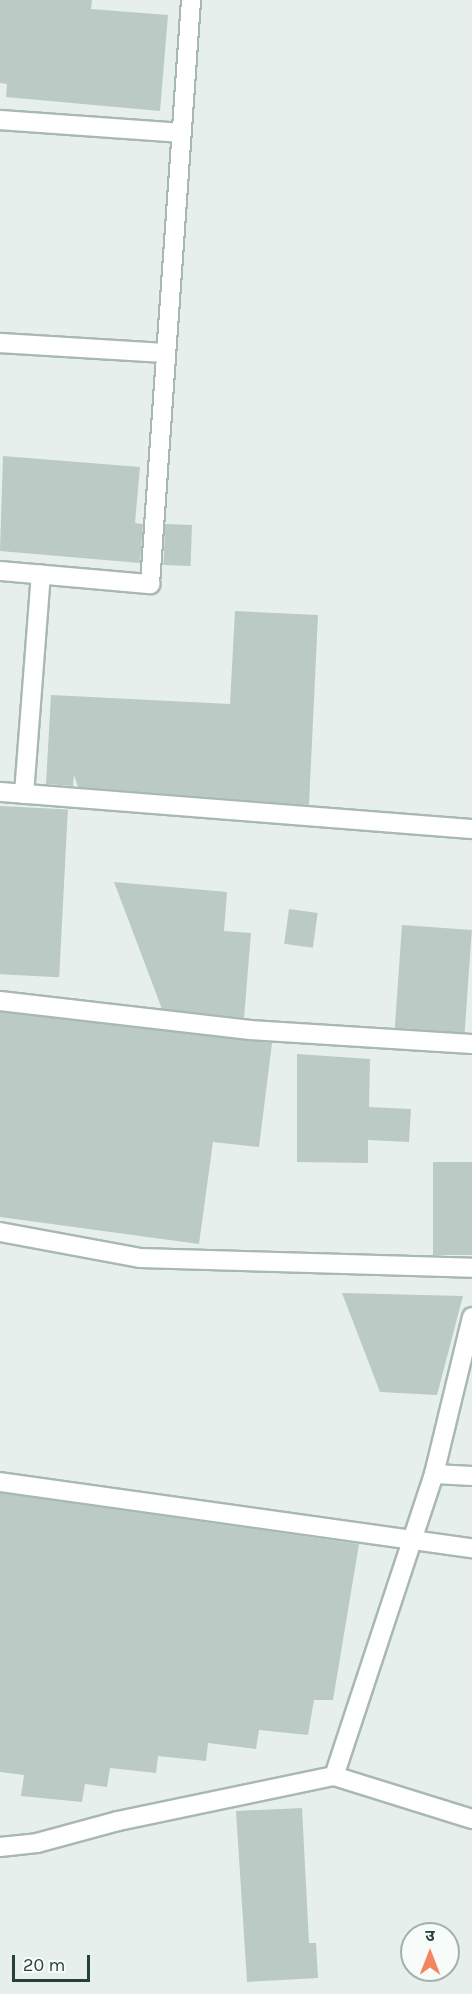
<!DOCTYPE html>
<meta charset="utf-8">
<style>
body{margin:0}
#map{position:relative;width:472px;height:1994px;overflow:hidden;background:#e6efeb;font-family:Karla,"Noto Sans Devanagari",sans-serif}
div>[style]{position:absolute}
.building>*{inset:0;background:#bbcac4;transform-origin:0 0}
.roads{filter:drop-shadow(2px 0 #a8b8b2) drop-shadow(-2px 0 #a8b8b2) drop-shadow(0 2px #a8b8b2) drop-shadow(0 -2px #a8b8b2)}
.minor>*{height:18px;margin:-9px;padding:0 9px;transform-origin:9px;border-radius:9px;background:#fff}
span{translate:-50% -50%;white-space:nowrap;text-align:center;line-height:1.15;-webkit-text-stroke:4.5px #f7fbf9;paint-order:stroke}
.north{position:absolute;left:400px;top:1922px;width:60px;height:60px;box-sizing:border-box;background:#f7fbf9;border:2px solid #a3b1ad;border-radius:50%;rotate:0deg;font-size:16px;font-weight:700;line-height:24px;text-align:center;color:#24423a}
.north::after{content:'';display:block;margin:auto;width:21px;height:27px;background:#f4845f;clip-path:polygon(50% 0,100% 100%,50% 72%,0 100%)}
.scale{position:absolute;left:12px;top:1955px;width:78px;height:27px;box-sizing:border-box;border:3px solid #24423a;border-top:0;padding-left:8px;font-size:18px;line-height:21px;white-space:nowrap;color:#24423a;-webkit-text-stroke:4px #f7fbf9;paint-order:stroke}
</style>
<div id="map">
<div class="building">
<i style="clip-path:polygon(0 0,92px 0,91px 9px,168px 15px,160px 111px,6px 97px,7px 84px,0 83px)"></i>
<i style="clip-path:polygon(3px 456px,140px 467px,135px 523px,143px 524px,140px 563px,0 551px)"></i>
<i style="left:165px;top:524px;width:27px;height:41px;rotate:2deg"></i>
<i style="clip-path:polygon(235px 611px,318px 615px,309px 805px,78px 787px,74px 775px,73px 786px,46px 784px,51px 695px,230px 704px)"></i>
<i style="left:0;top:806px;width:68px;height:168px;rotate:3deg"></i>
<i style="clip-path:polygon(114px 882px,227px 892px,224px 931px,251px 933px,244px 1018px,162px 1009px)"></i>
<i style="left:289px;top:909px;width:29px;height:35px;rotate:8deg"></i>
<i style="left:402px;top:925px;width:70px;height:103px;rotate:4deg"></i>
<i style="clip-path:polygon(0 1012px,272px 1043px,259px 1147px,213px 1142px,199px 1244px,0 1217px)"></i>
<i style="clip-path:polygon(297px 1054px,370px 1059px,369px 1107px,411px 1109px,409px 1142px,368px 1140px,368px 1163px,297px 1162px)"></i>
<i style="left:433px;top:1162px;width:39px;height:93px"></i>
<i style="clip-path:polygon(342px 1293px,463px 1296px,437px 1395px,380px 1392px)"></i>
<i style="clip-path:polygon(0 1493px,359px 1544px,333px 1700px,314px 1700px,308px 1735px,259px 1730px,256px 1749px,208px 1743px,206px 1761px,158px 1756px,156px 1773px,110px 1768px,107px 1787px,85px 1784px,82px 1802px,21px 1796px,24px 1775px,0 1772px)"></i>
<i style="clip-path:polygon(302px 1808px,309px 1943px,316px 1943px,318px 1978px,247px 1982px,236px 1811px)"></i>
</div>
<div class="roads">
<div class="minor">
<i style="left:0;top:120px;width:181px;rotate:4.1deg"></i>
<i style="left:0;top:343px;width:164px;rotate:3.5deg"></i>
<i style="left:0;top:571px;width:151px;rotate:5deg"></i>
<i style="left:150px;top:584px;width:585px;rotate:-85.98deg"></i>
<i style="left:0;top:792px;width:473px;rotate:4.5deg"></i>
<i style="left:24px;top:794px;width:220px;rotate:-85.6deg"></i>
<i style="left:0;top:1001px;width:252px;rotate:6.6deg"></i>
<i style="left:250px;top:1030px;width:222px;rotate:3.6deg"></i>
<i style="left:0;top:1232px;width:142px;rotate:10.5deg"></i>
<i style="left:140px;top:1258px;width:332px;rotate:1.7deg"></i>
<i style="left:472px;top:1317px;width:162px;rotate:103.6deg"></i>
<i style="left:434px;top:1474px;width:318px;rotate:108.3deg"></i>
<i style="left:334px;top:1776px;width:145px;rotate:17.3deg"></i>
<i style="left:434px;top:1474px;width:38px;rotate:3deg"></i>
<i style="left:0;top:1482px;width:477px;rotate:8deg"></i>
<i style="left:0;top:1847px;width:37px;rotate:-6deg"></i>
<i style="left:37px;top:1843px;width:84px;rotate:-15.2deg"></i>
<i style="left:118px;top:1821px;width:221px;rotate:-11.8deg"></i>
</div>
</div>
<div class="north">उ</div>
<div class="scale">20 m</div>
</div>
